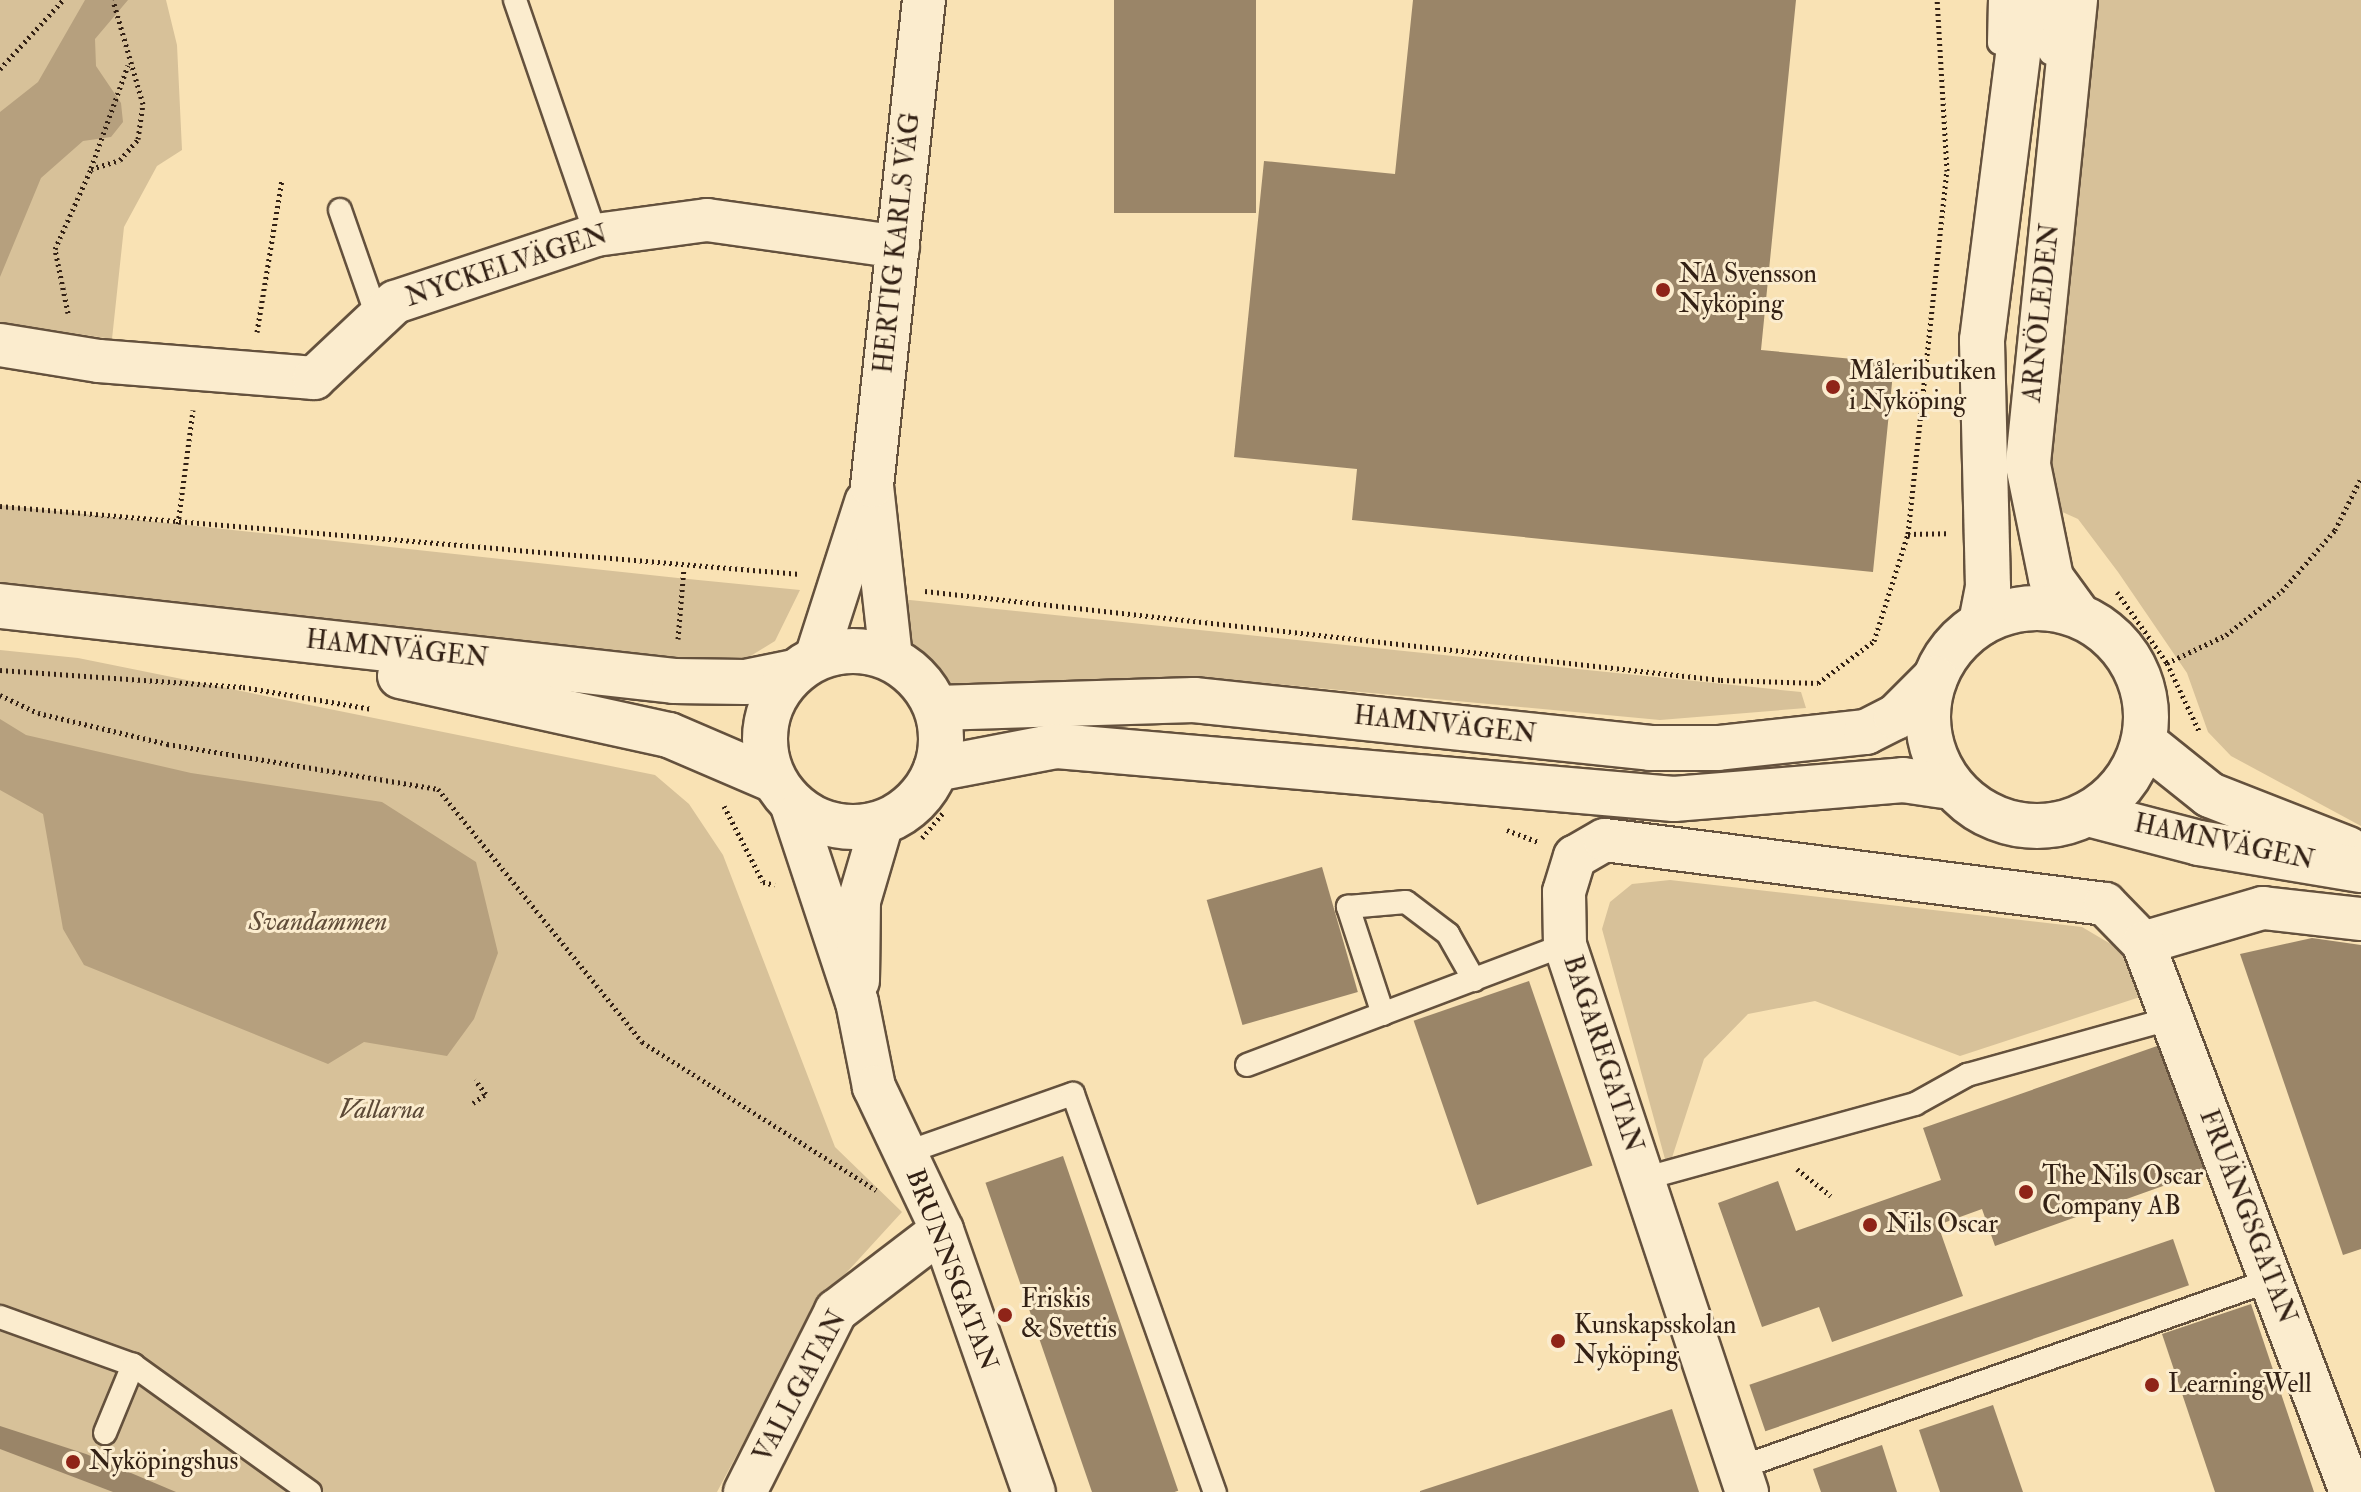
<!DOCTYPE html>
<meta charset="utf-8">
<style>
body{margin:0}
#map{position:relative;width:2361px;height:1492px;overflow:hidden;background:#f9e2b4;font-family:"IM FELL Double Pica",serif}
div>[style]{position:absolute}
.green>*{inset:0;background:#d7c199}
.water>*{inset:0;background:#b6a07e}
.building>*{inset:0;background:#9a8568;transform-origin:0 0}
.path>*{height:5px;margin-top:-2.5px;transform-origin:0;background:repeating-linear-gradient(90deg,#332115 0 2px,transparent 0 6px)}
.roads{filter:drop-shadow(2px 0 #64513d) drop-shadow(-2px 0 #64513d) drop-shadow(0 2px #64513d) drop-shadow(0 -2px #64513d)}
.lane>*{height:22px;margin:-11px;padding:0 11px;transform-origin:11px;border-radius:11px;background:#fbecce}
.street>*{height:42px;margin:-21px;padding:0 21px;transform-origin:21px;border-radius:21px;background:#fbecce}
.secondary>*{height:44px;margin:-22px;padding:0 22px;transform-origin:22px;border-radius:22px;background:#fbecce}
.secondary>.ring{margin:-22px;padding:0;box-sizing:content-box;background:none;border:44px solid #fbecce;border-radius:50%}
.dots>*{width:22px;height:22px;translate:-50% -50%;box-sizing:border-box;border:4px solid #fbecce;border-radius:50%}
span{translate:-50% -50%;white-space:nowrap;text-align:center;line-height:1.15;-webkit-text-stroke:6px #fbecce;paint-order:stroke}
.street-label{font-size:26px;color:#332115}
.poi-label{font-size:26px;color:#332115}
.left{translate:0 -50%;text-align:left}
.park-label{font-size:26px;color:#5c4936;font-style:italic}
.water-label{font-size:28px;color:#614d3a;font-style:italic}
</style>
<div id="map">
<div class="green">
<i style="clip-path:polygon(0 0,166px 0,177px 45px,182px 150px,157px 166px,124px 227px,112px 339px,0 322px)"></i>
<i style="clip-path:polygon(2093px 0,2361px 0,2361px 826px,2231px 756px,2208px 732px,2187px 673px,2118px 572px,2078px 519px,2049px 506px,2048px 399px)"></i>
<i style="clip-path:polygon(0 505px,678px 578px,800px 590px,775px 641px,734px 666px,0 592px)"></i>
<i style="clip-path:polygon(881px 597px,1801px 692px,1806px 708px,1660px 720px,1201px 677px,970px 686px,938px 682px,901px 644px)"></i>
<i style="clip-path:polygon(0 650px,78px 658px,655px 775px,689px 804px,723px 855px,835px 1147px,902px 1212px,816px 1306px,717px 1492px,0 1492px)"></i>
<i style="clip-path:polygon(1670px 880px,2082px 927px,2126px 953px,2143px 996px,1960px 1056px,1815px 1001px,1748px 1014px,1704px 1059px,1668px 1170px,1602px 929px,1610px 902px,1632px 884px)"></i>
</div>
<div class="water">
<i style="clip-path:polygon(85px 0,128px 0,95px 39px,96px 66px,121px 103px,123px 122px,111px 137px,83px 141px,41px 178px,0 277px,0 112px,38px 82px)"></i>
<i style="clip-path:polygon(0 719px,26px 735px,191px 773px,382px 802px,476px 862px,498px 953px,474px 1019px,447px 1056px,364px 1042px,328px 1064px,84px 965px,63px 929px,43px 814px,0 790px)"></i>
</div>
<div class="building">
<i style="left:1114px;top:0;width:142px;height:213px"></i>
<i style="clip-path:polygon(1413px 0,1796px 0,1761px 350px,1894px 363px,1873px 572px,1352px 520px,1357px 469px,1234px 457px,1264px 161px,1395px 174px)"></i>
<i style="left:1322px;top:867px;width:130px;height:120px;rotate:74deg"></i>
<i style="clip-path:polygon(2312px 938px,2361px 945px,2361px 1249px,2343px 1255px,2240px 954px)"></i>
<i style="left:1529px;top:981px;width:195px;height:122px;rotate:71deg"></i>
<i style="clip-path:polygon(2160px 1045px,2205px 1171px,1995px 1246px,1982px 1209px,1938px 1225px,1963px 1296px,1832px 1342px,1819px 1307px,1762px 1327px,1718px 1203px,1778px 1181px,1796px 1231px,1941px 1180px,1923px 1128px)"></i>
<i style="left:1063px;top:1156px;width:354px;height:82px;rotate:71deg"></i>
<i style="left:2173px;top:1239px;width:49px;height:448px;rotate:71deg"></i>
<i style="clip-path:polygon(2251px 1304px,2314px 1492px,2215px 1492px,2162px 1334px)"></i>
<i style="clip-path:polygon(1993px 1405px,2023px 1492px,1940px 1492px,1919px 1430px)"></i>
<i style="clip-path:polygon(1672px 1409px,1699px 1492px,1420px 1492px,1420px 1491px)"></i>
<i style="clip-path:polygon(0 1426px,86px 1454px,176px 1492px,113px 1492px,0 1449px)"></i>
<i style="clip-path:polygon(1882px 1445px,1897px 1492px,1821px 1492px,1813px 1469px)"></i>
</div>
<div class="path">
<i style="left:0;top:69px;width:93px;rotate:-47.6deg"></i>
<i style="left:91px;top:168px;width:109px;rotate:-70.2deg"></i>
<i style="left:68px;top:313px;width:65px;rotate:-101.5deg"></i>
<i style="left:55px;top:249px;width:88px;rotate:-65.8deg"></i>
<i style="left:91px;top:169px;width:30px;rotate:-17deg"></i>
<i style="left:120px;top:160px;width:28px;rotate:-49deg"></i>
<i style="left:138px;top:139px;width:35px;rotate:-82deg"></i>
<i style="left:143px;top:104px;width:108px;rotate:-106.1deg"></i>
<i style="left:257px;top:332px;width:155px;rotate:-80.7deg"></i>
<i style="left:0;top:506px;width:803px;rotate:4.86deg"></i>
<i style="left:178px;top:524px;width:115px;rotate:-82.5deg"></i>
<i style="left:1908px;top:534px;width:39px;rotate:-1deg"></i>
<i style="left:925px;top:591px;width:801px;rotate:6.38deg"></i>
<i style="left:1721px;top:680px;width:97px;rotate:1.8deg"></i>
<i style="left:1818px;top:683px;width:70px;rotate:-36.9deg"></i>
<i style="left:1874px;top:641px;width:112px;rotate:-72.4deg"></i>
<i style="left:1908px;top:534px;width:365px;rotate:-83.9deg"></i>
<i style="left:1947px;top:171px;width:171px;rotate:-93.3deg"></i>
<i style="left:2117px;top:592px;width:87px;rotate:54.8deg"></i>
<i style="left:2167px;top:663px;width:75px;rotate:64.8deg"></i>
<i style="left:678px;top:639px;width:71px;rotate:-85.2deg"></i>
<i style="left:2167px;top:663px;width:65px;rotate:-25.4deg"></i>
<i style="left:2226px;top:635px;width:71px;rotate:-38.2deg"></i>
<i style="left:2282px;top:591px;width:81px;rotate:-49deg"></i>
<i style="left:2335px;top:530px;width:58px;rotate:-63.4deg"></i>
<i style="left:0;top:670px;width:244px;rotate:4deg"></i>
<i style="left:243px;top:687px;width:131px;rotate:9.7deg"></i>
<i style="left:0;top:695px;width:42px;rotate:25.3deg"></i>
<i style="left:38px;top:713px;width:133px;rotate:13.5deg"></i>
<i style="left:167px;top:744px;width:275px;rotate:9.4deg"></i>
<i style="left:438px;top:789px;width:325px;rotate:51.1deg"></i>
<i style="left:642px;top:1042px;width:277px;rotate:32.3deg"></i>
<i style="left:724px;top:806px;width:85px;rotate:62.8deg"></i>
<i style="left:763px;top:882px;width:12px;rotate:14deg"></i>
<i style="left:1507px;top:830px;width:34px;rotate:21deg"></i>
<i style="left:922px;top:838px;width:34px;rotate:-50deg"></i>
<i style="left:473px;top:1103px;width:16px;rotate:-35deg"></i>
<i style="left:486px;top:1094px;width:18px;rotate:-128deg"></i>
<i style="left:1797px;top:1169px;width:43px;rotate:38.5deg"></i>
</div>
<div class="roads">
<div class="lane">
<i style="left:515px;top:0;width:249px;rotate:71deg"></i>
<i style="left:1999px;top:43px;width:43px;rotate:-88.7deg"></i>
<i style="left:2050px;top:53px;width:53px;rotate:-88.9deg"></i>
<i style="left:340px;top:210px;width:115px;rotate:70.8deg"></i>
<i style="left:1383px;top:1014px;width:113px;rotate:-108.1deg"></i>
<i style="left:1348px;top:907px;width:58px;rotate:-4.9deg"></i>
<i style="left:1406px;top:902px;width:53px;rotate:37.3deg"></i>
<i style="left:1448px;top:934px;width:53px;rotate:60.5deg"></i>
<i style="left:1247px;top:1065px;width:340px;rotate:-20.7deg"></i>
<i style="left:905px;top:1153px;width:178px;rotate:-19.4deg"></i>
<i style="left:1073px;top:1094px;width:423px;rotate:70.4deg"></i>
<i style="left:1643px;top:1179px;width:282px;rotate:-15.4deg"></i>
<i style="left:1915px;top:1104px;width:60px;rotate:-29.1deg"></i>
<i style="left:1967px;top:1075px;width:213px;rotate:-15.5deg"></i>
<i style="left:0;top:1317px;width:141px;rotate:19.8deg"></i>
<i style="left:133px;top:1365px;width:218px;rotate:35.7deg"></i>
<i style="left:105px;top:1433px;width:74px;rotate:-67.6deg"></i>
<i style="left:1739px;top:1468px;width:564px;rotate:-19.46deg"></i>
</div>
<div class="street">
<i style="left:0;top:345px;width:100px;rotate:9.2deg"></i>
<i style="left:99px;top:361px;width:216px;rotate:4.5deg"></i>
<i style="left:314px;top:378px;width:111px;rotate:-43.2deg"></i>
<i style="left:395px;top:302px;width:212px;rotate:-18.4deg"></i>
<i style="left:596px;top:235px;width:112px;rotate:-7.7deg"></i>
<i style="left:707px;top:220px;width:193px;rotate:8deg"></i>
<i style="left:816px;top:658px;width:164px;rotate:-72.2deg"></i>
<i style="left:891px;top:658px;width:173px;rotate:-96.3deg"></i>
<i style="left:872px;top:486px;width:489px;rotate:-83.9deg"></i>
<i style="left:791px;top:803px;width:210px;rotate:71.7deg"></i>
<i style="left:857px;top:1002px;width:87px;rotate:78.7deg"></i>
<i style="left:874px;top:1087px;width:158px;rotate:64.6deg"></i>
<i style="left:942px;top:1230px;width:278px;rotate:70.7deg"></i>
<i style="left:2143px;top:943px;width:125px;rotate:-16.3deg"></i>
<i style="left:2263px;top:908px;width:99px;rotate:6.4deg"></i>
<i style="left:858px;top:981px;width:80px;rotate:-89.3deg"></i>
<i style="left:859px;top:901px;width:81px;rotate:-73.6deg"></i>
<i style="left:745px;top:1492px;width:203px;rotate:-63.3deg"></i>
<i style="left:836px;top:1311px;width:133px;rotate:-37.4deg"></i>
<i style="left:1747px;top:1492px;width:576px;rotate:-108.4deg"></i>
<i style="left:1565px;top:945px;width:53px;rotate:-91.1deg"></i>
<i style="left:1564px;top:892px;width:37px;rotate:-73deg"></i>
<i style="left:1575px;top:857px;width:34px;rotate:-30deg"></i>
<i style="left:1605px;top:840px;width:504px;rotate:7.29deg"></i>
<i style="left:2105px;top:904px;width:54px;rotate:45.7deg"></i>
<i style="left:2143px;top:943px;width:587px;rotate:69.25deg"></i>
</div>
<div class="secondary">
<i style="left:2075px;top:0;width:467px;rotate:95.8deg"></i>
<i style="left:2028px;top:465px;width:115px;rotate:78.5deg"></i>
<i style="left:2051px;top:578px;width:46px;rotate:53.9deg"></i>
<i style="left:0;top:606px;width:678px;rotate:6.35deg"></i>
<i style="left:674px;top:681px;width:71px;rotate:0.8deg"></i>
<i style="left:745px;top:682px;width:50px;rotate:-11.5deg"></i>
<i class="ring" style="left:1928px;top:608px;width:174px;height:174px"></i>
<i style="left:1981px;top:623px;width:37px;rotate:-79deg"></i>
<i style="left:1988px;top:587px;width:247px;rotate:-91.4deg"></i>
<i style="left:1982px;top:340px;width:343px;rotate:-82.8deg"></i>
<i class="ring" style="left:765px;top:651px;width:132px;height:132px"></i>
<i style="left:400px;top:676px;width:275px;rotate:12.4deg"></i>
<i style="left:669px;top:735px;width:114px;rotate:23.2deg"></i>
<i style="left:937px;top:708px;width:257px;rotate:-1.8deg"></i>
<i style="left:1194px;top:700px;width:459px;rotate:6deg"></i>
<i style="left:1650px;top:748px;width:68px"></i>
<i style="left:1718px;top:748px;width:149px;rotate:-6.2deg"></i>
<i style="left:1866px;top:732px;width:34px;rotate:-27deg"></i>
<i style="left:1896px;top:717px;width:55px;rotate:-45deg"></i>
<i style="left:2145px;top:743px;width:83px;rotate:38.7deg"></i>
<i style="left:2210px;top:795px;width:148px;rotate:21.4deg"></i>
<i style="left:936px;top:769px;width:123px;rotate:-10.8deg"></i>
<i style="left:1057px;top:746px;width:619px;rotate:4.91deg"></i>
<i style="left:1674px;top:799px;width:230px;rotate:-4.7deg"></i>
<i style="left:1903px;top:780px;width:49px;rotate:8.3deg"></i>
<i style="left:2088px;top:814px;width:115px;rotate:14.6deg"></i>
<i style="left:2199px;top:843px;width:164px;rotate:9.5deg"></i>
</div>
</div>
<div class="dots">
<i style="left:1663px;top:290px;background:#8f2418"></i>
<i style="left:1833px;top:387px;background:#8f2418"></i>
<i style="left:2026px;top:1192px;background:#8f2418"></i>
<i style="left:1870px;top:1225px;background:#8f2418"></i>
<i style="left:1005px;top:1315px;background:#8f2418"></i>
<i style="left:1558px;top:1341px;background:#8f2418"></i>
<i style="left:2152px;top:1385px;background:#8f2418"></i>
<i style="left:73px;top:1462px;background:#8f2418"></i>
</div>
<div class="street-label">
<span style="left:898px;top:243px;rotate:-84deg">HERTIG KARLS VÄG</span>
<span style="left:507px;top:267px;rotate:-18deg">NYCKELVÄGEN</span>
<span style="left:2042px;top:313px;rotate:-84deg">ARNÖLEDEN</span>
<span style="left:397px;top:650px;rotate:6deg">HAMNVÄGEN</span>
<span style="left:1445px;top:726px;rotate:6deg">HAMNVÄGEN</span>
<span style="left:2224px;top:843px;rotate:12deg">HAMNVÄGEN</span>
<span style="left:1602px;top:1054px;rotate:72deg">BAGAREGATAN</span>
<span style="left:2247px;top:1217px;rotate:69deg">FRUÄNGSGATAN</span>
<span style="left:951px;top:1270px;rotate:69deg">BRUNNSGATAN</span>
<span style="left:801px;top:1387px;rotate:-62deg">VALLGATAN</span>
</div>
<div class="poi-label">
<span class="left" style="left:1679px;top:290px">NA Svensson<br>Nyköping</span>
<span class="left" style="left:1849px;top:387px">Måleributiken<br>i Nyköping</span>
<span class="left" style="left:2042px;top:1192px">The Nils Oscar<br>Company AB</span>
<span class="left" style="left:1886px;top:1225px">Nils Oscar</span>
<span class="left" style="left:1021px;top:1315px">Friskis<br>&amp; Svettis</span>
<span class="left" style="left:1574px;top:1341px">Kunskapsskolan<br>Nyköping</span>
<span class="left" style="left:2168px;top:1385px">LearningWell</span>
<span class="left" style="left:89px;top:1462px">Nyköpingshus</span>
</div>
<div class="park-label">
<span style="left:382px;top:1111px">Vallarna</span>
</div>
<div class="water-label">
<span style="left:318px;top:922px">Svandammen</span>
</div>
</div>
